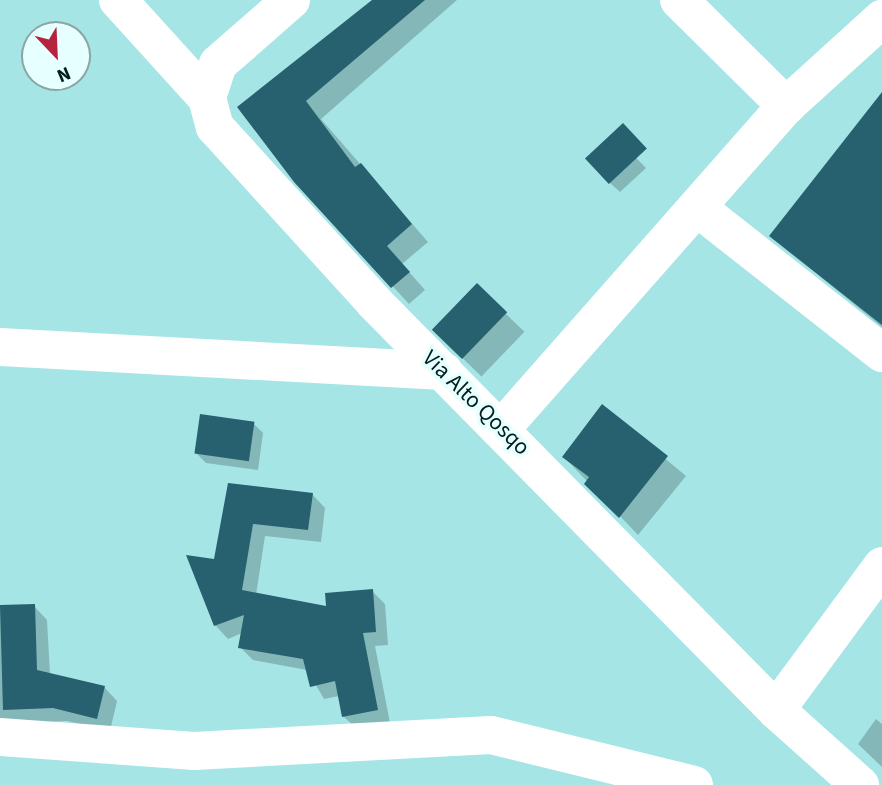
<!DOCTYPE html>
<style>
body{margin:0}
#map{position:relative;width:882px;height:785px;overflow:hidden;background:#a6e5e6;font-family:"Source Sans 3",sans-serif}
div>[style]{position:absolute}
.shadow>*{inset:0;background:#0003;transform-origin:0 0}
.building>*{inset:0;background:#27606f;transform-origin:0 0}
.minor>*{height:38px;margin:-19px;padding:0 19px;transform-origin:19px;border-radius:19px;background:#fff}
.tertiary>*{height:38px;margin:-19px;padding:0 19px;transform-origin:19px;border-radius:19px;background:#fff}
span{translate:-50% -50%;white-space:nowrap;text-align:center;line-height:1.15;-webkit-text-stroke:7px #e6ffff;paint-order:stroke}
.street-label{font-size:23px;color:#031d1e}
.north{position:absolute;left:21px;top:21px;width:70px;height:70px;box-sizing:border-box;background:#e6ffff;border:2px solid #8ba5a5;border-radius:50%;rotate:157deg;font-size:19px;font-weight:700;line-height:28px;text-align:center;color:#031d1e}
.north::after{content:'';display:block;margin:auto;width:24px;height:32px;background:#b5233e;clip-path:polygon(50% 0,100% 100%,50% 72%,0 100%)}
</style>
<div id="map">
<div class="shadow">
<i style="clip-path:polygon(377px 0,457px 0,321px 119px,428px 242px,402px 264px,425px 290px,409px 304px,296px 181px,240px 107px)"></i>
<i style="clip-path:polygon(882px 127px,882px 327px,771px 236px)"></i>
<i style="clip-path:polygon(613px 134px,646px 168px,620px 192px,610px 183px)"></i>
<i style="left:477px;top:286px;width:66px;height:62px;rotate:44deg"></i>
<i style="clip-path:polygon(602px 406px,686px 476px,638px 535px,564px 457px)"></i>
<i style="clip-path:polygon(254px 424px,263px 433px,258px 470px,206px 463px,196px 453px)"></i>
<i style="clip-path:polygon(230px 485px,312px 494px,325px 508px,321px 542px,265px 536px,256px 595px,327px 608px,372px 591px,385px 604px,388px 645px,375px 646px,390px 723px,357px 729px,343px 716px,339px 696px,324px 699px,307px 670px,253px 660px,240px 647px,242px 633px,228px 639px,215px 625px,215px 561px)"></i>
<i style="clip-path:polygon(34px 606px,47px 620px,50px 674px,104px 687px,117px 701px,110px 731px,67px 721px,3px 724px,0 730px,0 607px)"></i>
<i style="clip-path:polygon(876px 719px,882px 724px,882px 767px,858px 744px)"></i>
</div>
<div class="building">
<i style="clip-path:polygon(372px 0,425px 0,306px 101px,355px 167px,361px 163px,412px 224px,387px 246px,410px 272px,391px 288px,294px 182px,237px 107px)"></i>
<i style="clip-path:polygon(882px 92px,882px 325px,769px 236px)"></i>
<i style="left:623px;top:123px;width:35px;height:52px;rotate:47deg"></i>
<i style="left:477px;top:283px;width:42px;height:65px;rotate:44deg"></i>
<i style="clip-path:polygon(602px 404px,668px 456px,619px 518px,584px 484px,589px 477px,562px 457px)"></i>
<i style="left:200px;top:414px;width:55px;height:40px;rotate:8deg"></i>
<i style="clip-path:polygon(228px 483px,313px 493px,308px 530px,253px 524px,242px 590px,326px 606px,325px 593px,373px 589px,376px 632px,363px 633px,378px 710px,342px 717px,335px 681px,310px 687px,303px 659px,238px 648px,244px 615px,214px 626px,186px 555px,214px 559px)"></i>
<i style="clip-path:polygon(35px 604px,37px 670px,105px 686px,97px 719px,53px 708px,3px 710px,0 605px)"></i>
</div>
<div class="minor">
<i style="left:118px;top:0;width:132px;rotate:47.8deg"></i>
<i style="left:679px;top:0;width:151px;rotate:44.7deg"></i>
<i style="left:699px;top:209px;width:233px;rotate:38.2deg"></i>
<i style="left:0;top:347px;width:444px;rotate:3.1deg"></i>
<i style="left:502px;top:428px;width:429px;rotate:-48.6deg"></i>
<i style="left:786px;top:106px;width:130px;rotate:-42.2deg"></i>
<i style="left:776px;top:710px;width:179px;rotate:-53.6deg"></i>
<i style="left:0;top:737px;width:195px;rotate:4.1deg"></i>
<i style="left:194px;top:751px;width:297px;rotate:-3.1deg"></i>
<i style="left:491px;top:735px;width:209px;rotate:13.8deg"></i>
</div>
<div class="tertiary">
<i style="left:291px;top:0;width:97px;rotate:138.8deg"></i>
<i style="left:218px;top:64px;width:36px;rotate:108deg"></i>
<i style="left:207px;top:98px;width:30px;rotate:75deg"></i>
<i style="left:215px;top:127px;width:236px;rotate:47.7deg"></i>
<i style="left:374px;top:302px;width:573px;rotate:45.42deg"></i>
<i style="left:776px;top:710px;width:113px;rotate:41.8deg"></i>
</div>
<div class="street-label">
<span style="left:476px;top:403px;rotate:44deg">Via Alto Qosqo</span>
</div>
<div class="north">N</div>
</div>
